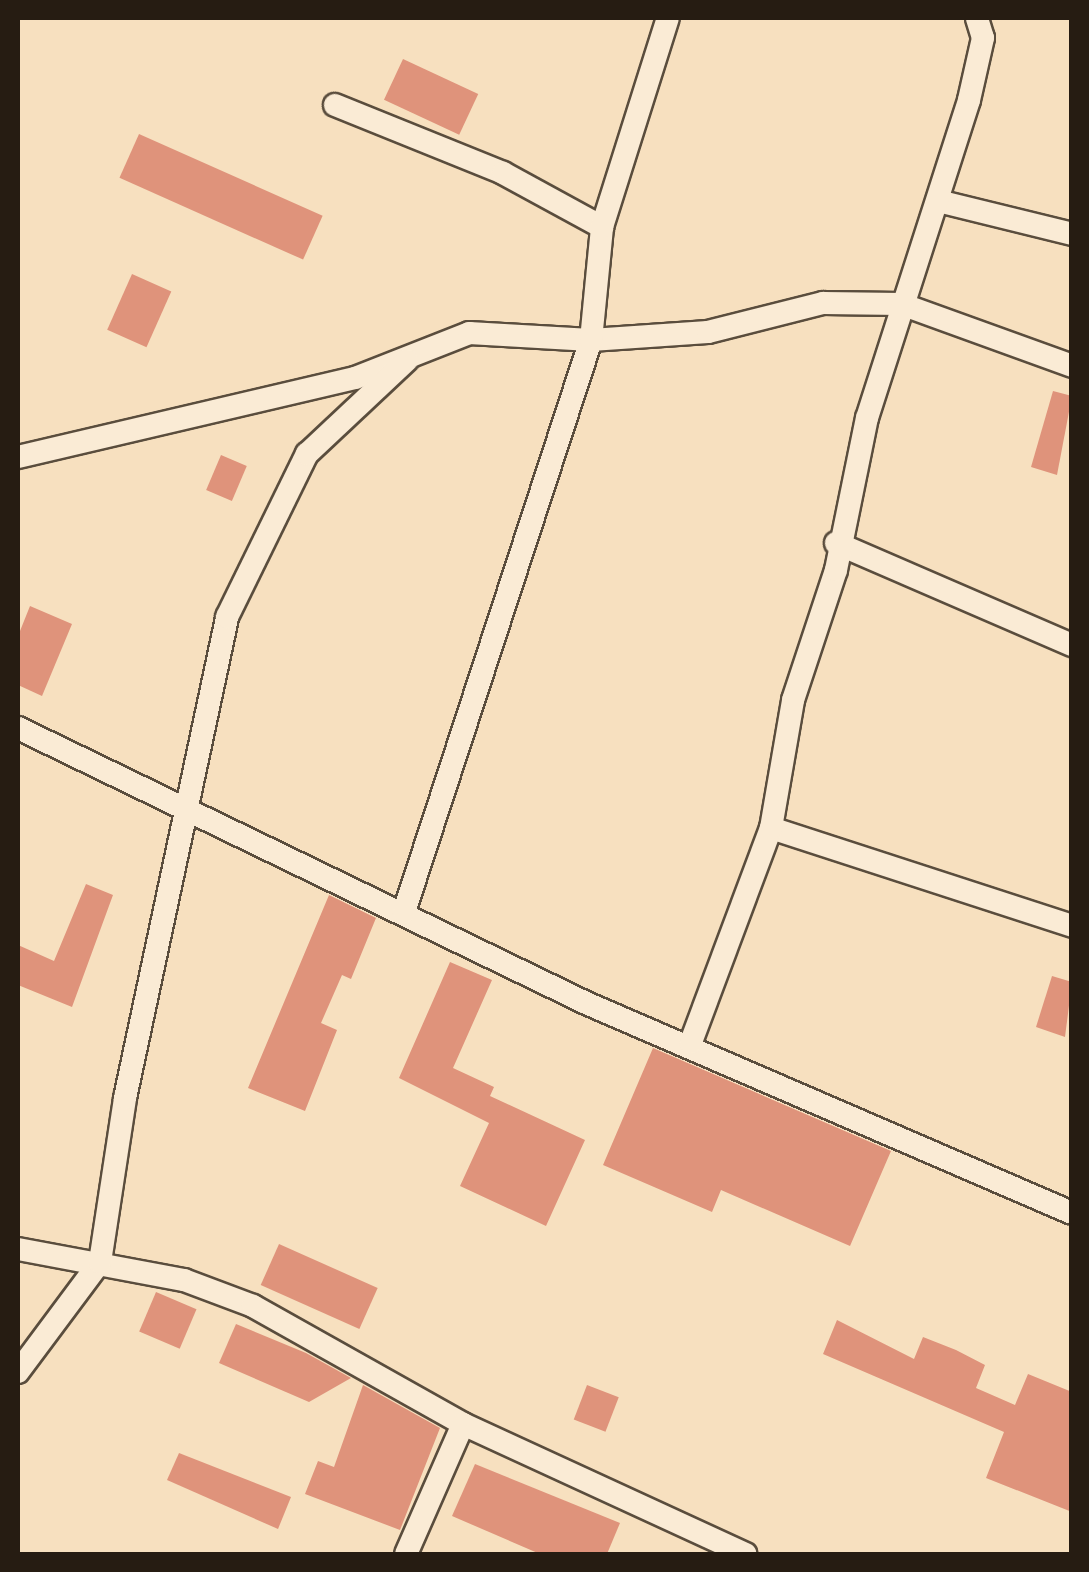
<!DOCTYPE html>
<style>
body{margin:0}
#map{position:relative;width:1089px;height:1572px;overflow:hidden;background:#f7e0bf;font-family:"IM FELL French Canon",serif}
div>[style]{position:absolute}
.building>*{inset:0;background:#df937b;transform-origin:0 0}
.roads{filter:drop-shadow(2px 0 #5a4d3d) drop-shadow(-2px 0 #5a4d3d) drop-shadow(0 2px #5a4d3d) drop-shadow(0 -2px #5a4d3d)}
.minor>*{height:22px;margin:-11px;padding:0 11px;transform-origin:11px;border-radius:11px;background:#faebd5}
span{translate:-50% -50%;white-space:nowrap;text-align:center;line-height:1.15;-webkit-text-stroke:9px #faebd5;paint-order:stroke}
.frame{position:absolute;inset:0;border:20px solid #261c12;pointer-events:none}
</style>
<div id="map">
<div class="building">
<i style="left:403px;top:59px;width:83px;height:45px;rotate:25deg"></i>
<i style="left:139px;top:134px;width:201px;height:48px;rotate:24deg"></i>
<i style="left:132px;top:274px;width:43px;height:61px;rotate:24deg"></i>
<i style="clip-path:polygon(1053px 391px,1072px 396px,1057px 475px,1031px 467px)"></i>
<i style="left:221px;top:455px;width:28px;height:38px;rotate:23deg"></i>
<i style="clip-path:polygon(30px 606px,72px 624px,42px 696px,18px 685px,18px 636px)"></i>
<i style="clip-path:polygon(86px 884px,113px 895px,72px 1007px,18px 985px,18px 945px,54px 961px)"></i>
<i style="clip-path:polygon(329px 895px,376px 918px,351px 979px,342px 975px,321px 1023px,337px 1030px,305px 1111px,248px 1088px)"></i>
<i style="clip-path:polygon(450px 962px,492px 980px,453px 1068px,494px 1087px,490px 1096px,585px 1140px,546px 1226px,460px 1186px,489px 1123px,399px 1078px)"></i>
<i style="clip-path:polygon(1052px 976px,1072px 982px,1065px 1037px,1036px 1027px)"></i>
<i style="clip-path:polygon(653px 1048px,891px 1151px,850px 1246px,721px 1190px,712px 1212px,603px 1165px)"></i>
<i style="left:279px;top:1244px;width:108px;height:45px;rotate:24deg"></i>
<i style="left:156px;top:1292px;width:44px;height:43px;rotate:23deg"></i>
<i style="clip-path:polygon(837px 1320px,914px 1359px,923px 1337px,956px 1350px,985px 1365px,976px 1388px,1015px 1405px,1028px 1374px,1072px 1392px,1072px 1512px,986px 1478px,1004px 1432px,823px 1354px)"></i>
<i style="clip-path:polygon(236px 1324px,306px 1353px,351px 1378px,309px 1402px,219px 1363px)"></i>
<i style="clip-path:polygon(363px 1385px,440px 1428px,400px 1530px,305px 1494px,318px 1461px,334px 1467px)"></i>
<i style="left:587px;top:1385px;width:34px;height:37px;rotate:21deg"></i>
<i style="clip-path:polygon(179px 1453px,291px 1497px,278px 1529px,167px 1480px)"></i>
<i style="clip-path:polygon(475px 1464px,620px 1523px,607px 1554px,540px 1554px,452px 1516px)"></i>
</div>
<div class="roads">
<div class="minor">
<i style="left:335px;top:105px;width:181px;rotate:22deg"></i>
<i style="left:503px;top:173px;width:113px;rotate:28.6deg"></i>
<i style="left:938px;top:201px;width:138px;rotate:13.8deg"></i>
<i style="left:18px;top:457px;width:346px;rotate:-13.2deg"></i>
<i style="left:355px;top:378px;width:123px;rotate:-21.5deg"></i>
<i style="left:469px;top:333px;width:122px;rotate:3.3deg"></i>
<i style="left:591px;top:340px;width:117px;rotate:-3.9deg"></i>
<i style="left:708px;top:332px;width:119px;rotate:-14.2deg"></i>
<i style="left:823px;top:303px;width:78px;rotate:0.7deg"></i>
<i style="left:901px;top:304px;width:182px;rotate:19.9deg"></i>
<i style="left:836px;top:543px;width:257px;rotate:23.4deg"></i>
<i style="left:18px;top:728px;width:631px;rotate:25.83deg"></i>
<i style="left:586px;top:1003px;width:529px;rotate:23.37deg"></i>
<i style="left:771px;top:828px;width:317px;rotate:18deg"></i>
<i style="left:404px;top:912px;width:602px;rotate:-71.9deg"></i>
<i style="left:591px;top:340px;width:114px;rotate:-84.4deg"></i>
<i style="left:602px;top:227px;width:219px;rotate:-72.5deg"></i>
<i style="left:691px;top:1042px;width:228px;rotate:-69.5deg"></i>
<i style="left:771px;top:828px;width:130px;rotate:-80.2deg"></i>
<i style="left:793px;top:700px;width:137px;rotate:-71.7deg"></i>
<i style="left:836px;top:570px;width:155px;rotate:-78.5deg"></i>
<i style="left:867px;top:418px;width:334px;rotate:-72.2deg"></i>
<i style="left:969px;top:100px;width:64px;rotate:-77.3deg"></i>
<i style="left:983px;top:38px;width:21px;rotate:-107deg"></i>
<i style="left:18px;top:1249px;width:169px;rotate:10.6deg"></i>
<i style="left:184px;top:1280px;width:74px;rotate:20.6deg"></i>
<i style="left:253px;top:1306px;width:241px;rotate:29.3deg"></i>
<i style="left:463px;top:1424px;width:311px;rotate:24.7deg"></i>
<i style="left:18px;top:1372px;width:137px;rotate:-53.3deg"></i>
<i style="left:100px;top:1262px;width:166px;rotate:-81.3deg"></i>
<i style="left:125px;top:1098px;width:492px;rotate:-78deg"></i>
<i style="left:227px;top:617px;width:182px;rotate:-63.9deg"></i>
<i style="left:307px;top:454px;width:137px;rotate:-43.2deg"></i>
<i style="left:406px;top:1554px;width:142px;rotate:-66.3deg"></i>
</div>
</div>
<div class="frame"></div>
</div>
